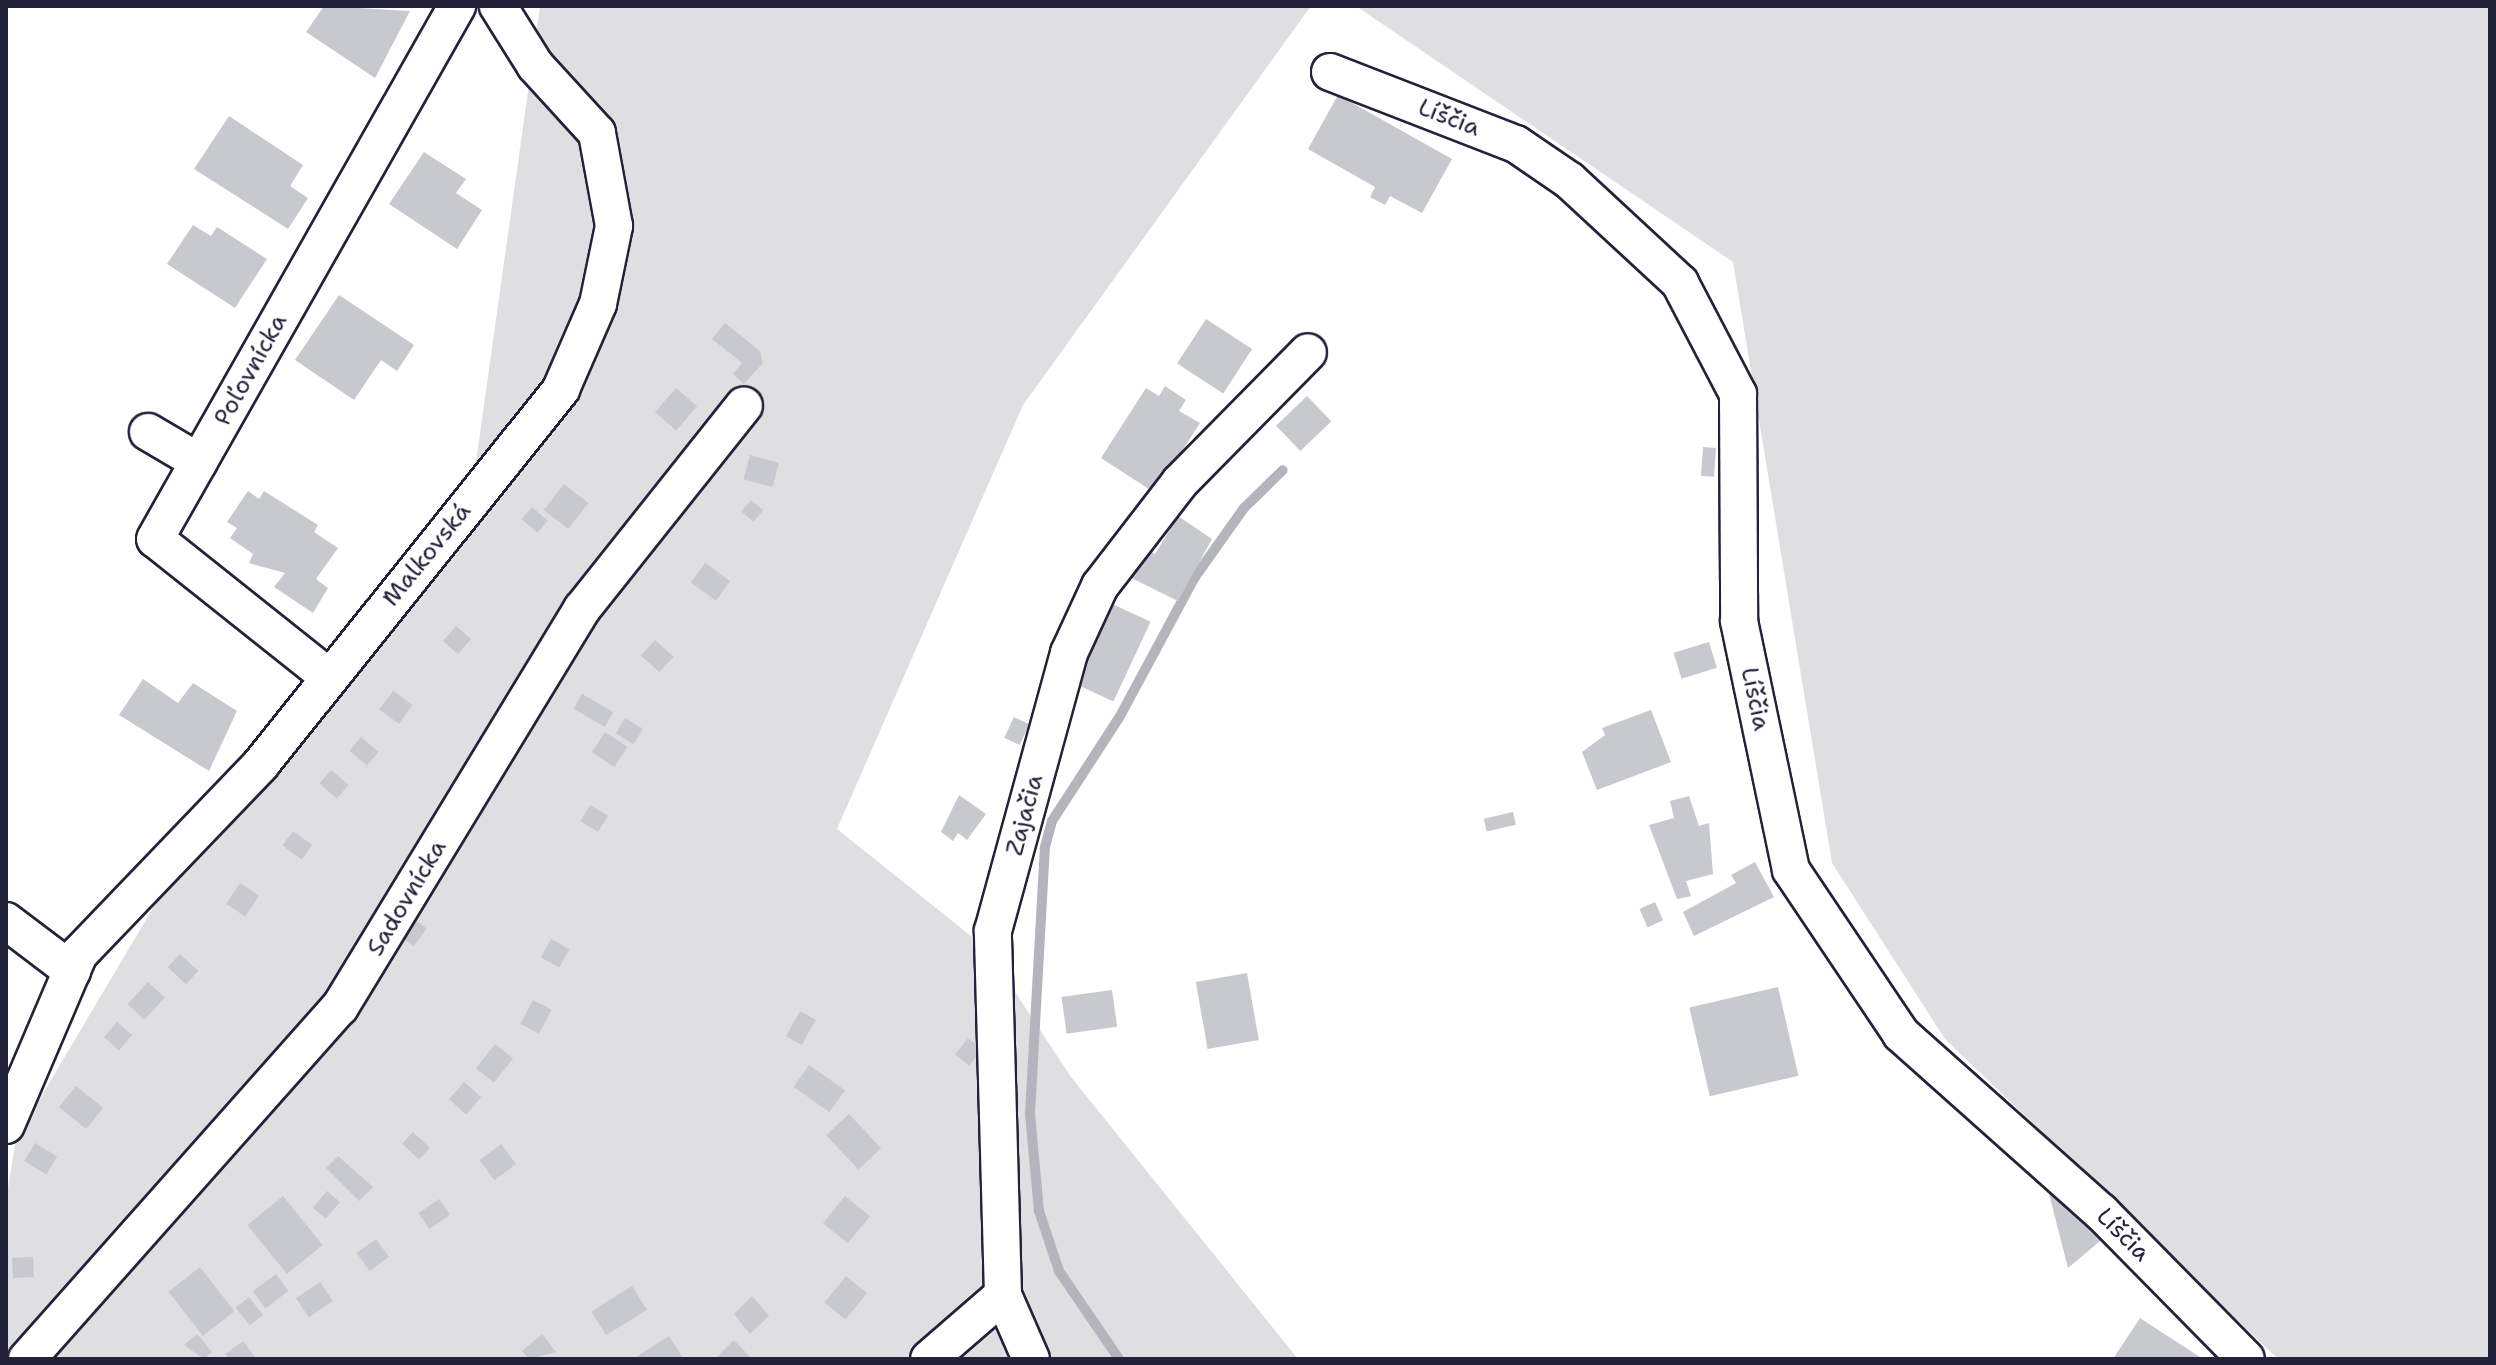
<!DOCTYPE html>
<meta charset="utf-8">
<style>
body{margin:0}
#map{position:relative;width:2496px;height:1365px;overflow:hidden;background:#fff;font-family:"Shantell Sans",sans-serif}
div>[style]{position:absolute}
.green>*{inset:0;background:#dfdfe2}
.stream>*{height:10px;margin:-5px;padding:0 5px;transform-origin:5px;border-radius:5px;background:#b4b4bc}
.building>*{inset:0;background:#c8c8cf;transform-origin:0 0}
.roads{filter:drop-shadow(2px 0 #22223b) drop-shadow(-2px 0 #22223b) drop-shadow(0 2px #22223b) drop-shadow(0 -2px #22223b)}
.minor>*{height:36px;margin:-18px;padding:0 18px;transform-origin:18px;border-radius:18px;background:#fff}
span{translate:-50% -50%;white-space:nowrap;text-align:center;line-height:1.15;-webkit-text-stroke:8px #fff;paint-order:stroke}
.street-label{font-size:24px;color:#22223b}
.frame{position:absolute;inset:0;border:8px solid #22223b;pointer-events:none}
</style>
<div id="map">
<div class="green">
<i style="clip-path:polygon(540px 6px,1311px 6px,1023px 405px,837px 829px,986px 948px,1071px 1077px,1298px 1359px,6px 1359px,6px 1200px,16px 1139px,163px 891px,466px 533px)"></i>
<i style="clip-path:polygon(1356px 6px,2490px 6px,2490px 1359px,2278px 1359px,1945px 1039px,1832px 863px,1733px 262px)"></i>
</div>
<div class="stream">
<i style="left:1119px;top:1359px;width:107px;rotate:-124.3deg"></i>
<i style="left:1059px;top:1271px;width:63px;rotate:-108.4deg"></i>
<i style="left:1039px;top:1211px;width:97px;rotate:-95.3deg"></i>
<i style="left:1030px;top:1114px;width:267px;rotate:-86.8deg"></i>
<i style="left:1045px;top:847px;width:27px;rotate:-75deg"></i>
<i style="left:1052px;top:821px;width:123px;rotate:-57deg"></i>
<i style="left:1119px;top:718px;width:160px;rotate:-61.7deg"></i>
<i style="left:1195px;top:577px;width:85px;rotate:-54.6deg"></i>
<i style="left:1244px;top:508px;width:54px;rotate:-44.3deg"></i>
</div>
<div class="building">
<i style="clip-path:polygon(324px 6px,410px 11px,375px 78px,306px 32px)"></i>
<i style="clip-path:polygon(1338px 95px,1452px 159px,1422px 213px,1390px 196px,1385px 205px,1370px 197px,1375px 187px,1308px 149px)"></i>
<i style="clip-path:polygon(229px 116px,303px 165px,290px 186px,308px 198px,288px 229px,194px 169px)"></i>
<i style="clip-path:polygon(424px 152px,466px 179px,456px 193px,482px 210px,457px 249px,389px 204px)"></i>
<i style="clip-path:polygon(193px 225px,211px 236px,217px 227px,267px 259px,235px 308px,167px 264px)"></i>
<i style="clip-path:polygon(339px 295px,414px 345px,397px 371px,381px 360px,354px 400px,295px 360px)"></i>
<i style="left:1206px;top:319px;width:55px;height:53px;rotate:33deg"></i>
<i style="clip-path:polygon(725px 323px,760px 351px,763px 363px,744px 384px,733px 374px,742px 363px,712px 339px)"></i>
<i style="clip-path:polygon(1165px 386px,1186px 400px,1179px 411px,1200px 423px,1155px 493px,1101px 458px,1146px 388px,1159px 396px)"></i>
<i style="left:676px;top:388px;width:28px;height:32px;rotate:41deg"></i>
<i style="left:1307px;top:396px;width:35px;height:43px;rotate:46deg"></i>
<i style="left:1703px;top:447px;width:13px;height:29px;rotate:4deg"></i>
<i style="left:750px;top:455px;width:30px;height:25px;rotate:15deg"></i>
<i style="left:564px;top:484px;width:31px;height:33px;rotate:38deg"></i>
<i style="clip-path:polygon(248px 491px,259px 499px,264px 491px,318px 525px,314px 532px,338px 548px,316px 579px,328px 588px,313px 613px,274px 587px,285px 573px,249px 563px,253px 554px,230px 538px,237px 528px,227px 522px)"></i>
<i style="left:751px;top:500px;width:16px;height:15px;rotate:40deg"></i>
<i style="left:532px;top:507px;width:21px;height:16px;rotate:41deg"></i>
<i style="clip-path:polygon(1178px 516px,1212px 539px,1178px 601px,1119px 572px,1139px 544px,1155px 554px)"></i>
<i style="left:705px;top:563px;width:31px;height:24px;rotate:36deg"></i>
<i style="left:1108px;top:602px;width:47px;height:88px;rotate:25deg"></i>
<i style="left:456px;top:626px;width:20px;height:20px;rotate:41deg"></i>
<i style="left:655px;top:640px;width:25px;height:21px;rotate:42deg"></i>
<i style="left:1709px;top:642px;width:27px;height:37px;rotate:73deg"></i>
<i style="clip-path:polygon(143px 679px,178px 703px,193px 683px,237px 711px,209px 771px,119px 715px)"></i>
<i style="left:393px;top:691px;width:24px;height:23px;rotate:36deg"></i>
<i style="left:582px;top:694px;width:36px;height:17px;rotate:30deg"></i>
<i style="clip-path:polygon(1651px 710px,1671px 762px,1597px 790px,1582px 752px,1605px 735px,1602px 728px)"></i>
<i style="left:1014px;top:717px;width:17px;height:23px;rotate:25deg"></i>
<i style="left:625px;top:718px;width:21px;height:18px;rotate:31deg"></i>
<i style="left:605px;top:732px;width:27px;height:24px;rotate:33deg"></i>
<i style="left:361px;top:737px;width:23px;height:18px;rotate:40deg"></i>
<i style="left:331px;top:770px;width:23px;height:18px;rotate:40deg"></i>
<i style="clip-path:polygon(959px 795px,986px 814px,967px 840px,958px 833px,953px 841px,941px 832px)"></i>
<i style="clip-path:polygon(1689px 796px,1699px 826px,1709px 823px,1713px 874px,1686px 881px,1691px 896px,1677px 899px,1649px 825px,1674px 818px,1670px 801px)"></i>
<i style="left:590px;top:805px;width:21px;height:19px;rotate:31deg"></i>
<i style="left:1513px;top:812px;width:13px;height:30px;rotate:77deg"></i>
<i style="left:293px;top:831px;width:24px;height:18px;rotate:36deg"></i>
<i style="clip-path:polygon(1755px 862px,1774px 897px,1694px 936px,1683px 912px,1736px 883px,1731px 875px)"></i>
<i style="left:240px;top:883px;width:23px;height:25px;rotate:34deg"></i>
<i style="left:1655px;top:902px;width:20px;height:17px;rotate:66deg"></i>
<i style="left:410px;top:916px;width:21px;height:22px;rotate:37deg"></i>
<i style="left:551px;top:939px;width:21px;height:21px;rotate:29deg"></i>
<i style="left:180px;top:954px;width:25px;height:18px;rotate:43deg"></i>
<i style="left:1247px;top:973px;width:68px;height:52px;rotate:80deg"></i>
<i style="left:148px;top:982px;width:23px;height:30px;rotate:43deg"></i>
<i style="left:1778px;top:987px;width:91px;height:91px;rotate:77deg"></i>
<i style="left:1112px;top:990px;width:37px;height:51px;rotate:82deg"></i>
<i style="left:533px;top:1000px;width:21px;height:27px;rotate:28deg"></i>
<i style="left:800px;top:1011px;width:18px;height:29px;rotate:29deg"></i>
<i style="left:117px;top:1022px;width:20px;height:20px;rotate:41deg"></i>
<i style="left:968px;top:1038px;width:18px;height:21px;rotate:38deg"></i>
<i style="left:495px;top:1044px;width:23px;height:31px;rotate:38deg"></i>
<i style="left:809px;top:1065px;width:44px;height:27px;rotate:35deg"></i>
<i style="left:464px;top:1082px;width:23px;height:23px;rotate:41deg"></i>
<i style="left:76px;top:1086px;width:35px;height:27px;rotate:39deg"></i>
<i style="left:849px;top:1114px;width:47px;height:31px;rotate:47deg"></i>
<i style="left:413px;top:1132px;width:23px;height:16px;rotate:43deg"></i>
<i style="left:35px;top:1143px;width:26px;height:21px;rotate:31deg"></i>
<i style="left:501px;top:1144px;width:25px;height:27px;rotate:53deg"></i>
<i style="clip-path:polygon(338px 1156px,373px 1187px,359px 1201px,326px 1168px)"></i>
<i style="clip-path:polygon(2045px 1178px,2105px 1237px,2068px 1268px)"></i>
<i style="left:327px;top:1191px;width:17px;height:22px;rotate:40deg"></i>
<i style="left:283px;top:1196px;width:63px;height:46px;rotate:51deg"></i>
<i style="left:845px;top:1196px;width:32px;height:35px;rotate:39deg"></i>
<i style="left:439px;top:1199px;width:19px;height:25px;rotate:55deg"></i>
<i style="left:376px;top:1239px;width:22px;height:24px;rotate:54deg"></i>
<i style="left:33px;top:1257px;width:20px;height:21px;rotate:87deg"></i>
<i style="left:200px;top:1267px;width:56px;height:40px;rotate:52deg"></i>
<i style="left:276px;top:1274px;width:21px;height:29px;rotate:53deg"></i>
<i style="left:846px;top:1276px;width:27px;height:34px;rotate:39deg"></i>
<i style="left:320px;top:1282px;width:23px;height:29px;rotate:56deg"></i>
<i style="left:632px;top:1286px;width:28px;height:48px;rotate:58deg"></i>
<i style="clip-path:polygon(752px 1296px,769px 1316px,750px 1334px,734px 1314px)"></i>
<i style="left:249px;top:1297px;width:23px;height:17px;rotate:52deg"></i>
<i style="clip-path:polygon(2140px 1318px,2203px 1359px,2113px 1359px)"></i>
<i style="clip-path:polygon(197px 1334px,212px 1352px,204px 1359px,184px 1345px)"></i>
<i style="clip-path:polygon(542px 1334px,556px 1352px,529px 1359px,522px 1351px)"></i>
<i style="clip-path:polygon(669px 1336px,684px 1359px,633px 1359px)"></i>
<i style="clip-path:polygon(734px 1340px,752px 1359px,715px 1359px)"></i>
<i style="clip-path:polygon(243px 1341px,255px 1357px,229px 1359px,225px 1354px)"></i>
</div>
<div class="roads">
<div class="minor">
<i style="left:1330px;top:72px;width:199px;rotate:21.2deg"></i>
<i style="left:1516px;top:144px;width:65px;rotate:34.4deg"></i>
<i style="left:1570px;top:181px;width:150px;rotate:42.8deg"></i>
<i style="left:1680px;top:283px;width:125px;rotate:62.4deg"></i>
<i style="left:1738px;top:394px;width:227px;rotate:89.7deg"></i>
<i style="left:1739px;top:621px;width:254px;rotate:78.2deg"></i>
<i style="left:1791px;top:870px;width:197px;rotate:56.1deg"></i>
<i style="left:1901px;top:1034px;width:268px;rotate:41.7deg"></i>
<i style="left:2101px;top:1212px;width:206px;rotate:45.4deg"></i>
<i style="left:148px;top:432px;width:59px;rotate:30.5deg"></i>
<i style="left:330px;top:678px;width:223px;rotate:-141.5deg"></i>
<i style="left:155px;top:539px;width:613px;rotate:-60.46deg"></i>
<i style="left:6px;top:921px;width:83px;rotate:37.1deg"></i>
<i style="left:6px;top:1125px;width:186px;rotate:-66.9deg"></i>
<i style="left:79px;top:954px;width:263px;rotate:-46.2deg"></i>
<i style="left:261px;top:764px;width:480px;rotate:-51.3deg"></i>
<i style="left:561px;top:389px;width:93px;rotate:-66.5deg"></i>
<i style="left:598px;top:304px;width:80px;rotate:-78.4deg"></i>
<i style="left:614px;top:226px;width:95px;rotate:-100.4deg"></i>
<i style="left:597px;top:133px;width:92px;rotate:-132.4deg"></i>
<i style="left:535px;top:65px;width:70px;rotate:-122.1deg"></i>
<i style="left:27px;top:1359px;width:471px;rotate:-48.4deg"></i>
<i style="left:340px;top:1007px;width:466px;rotate:-58.7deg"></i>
<i style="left:582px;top:609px;width:260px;rotate:-51.5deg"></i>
<i style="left:929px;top:1359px;width:98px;rotate:-40.9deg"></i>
<i style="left:1031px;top:1359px;width:70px;rotate:-113.6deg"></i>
<i style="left:1003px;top:1295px;width:364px;rotate:-91.6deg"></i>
<i style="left:993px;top:931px;width:288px;rotate:-74.7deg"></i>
<i style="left:1069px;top:653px;width:74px;rotate:-65.2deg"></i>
<i style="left:1100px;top:586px;width:131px;rotate:-52.4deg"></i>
<i style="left:1180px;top:482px;width:182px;rotate:-45.4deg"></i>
</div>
</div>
<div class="street-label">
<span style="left:1449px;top:118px;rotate:21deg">Líščia</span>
<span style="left:251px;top:370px;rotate:-61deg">Poľovnícka</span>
<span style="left:427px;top:555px;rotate:-51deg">Malkovská</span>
<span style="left:1755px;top:699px;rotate:78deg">Líščia</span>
<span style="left:1025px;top:815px;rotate:-75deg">Zajačia</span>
<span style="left:407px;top:898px;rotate:-59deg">Sadovnícka</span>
<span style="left:2123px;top:1235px;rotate:45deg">Líščia</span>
</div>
<div class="frame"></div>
</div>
